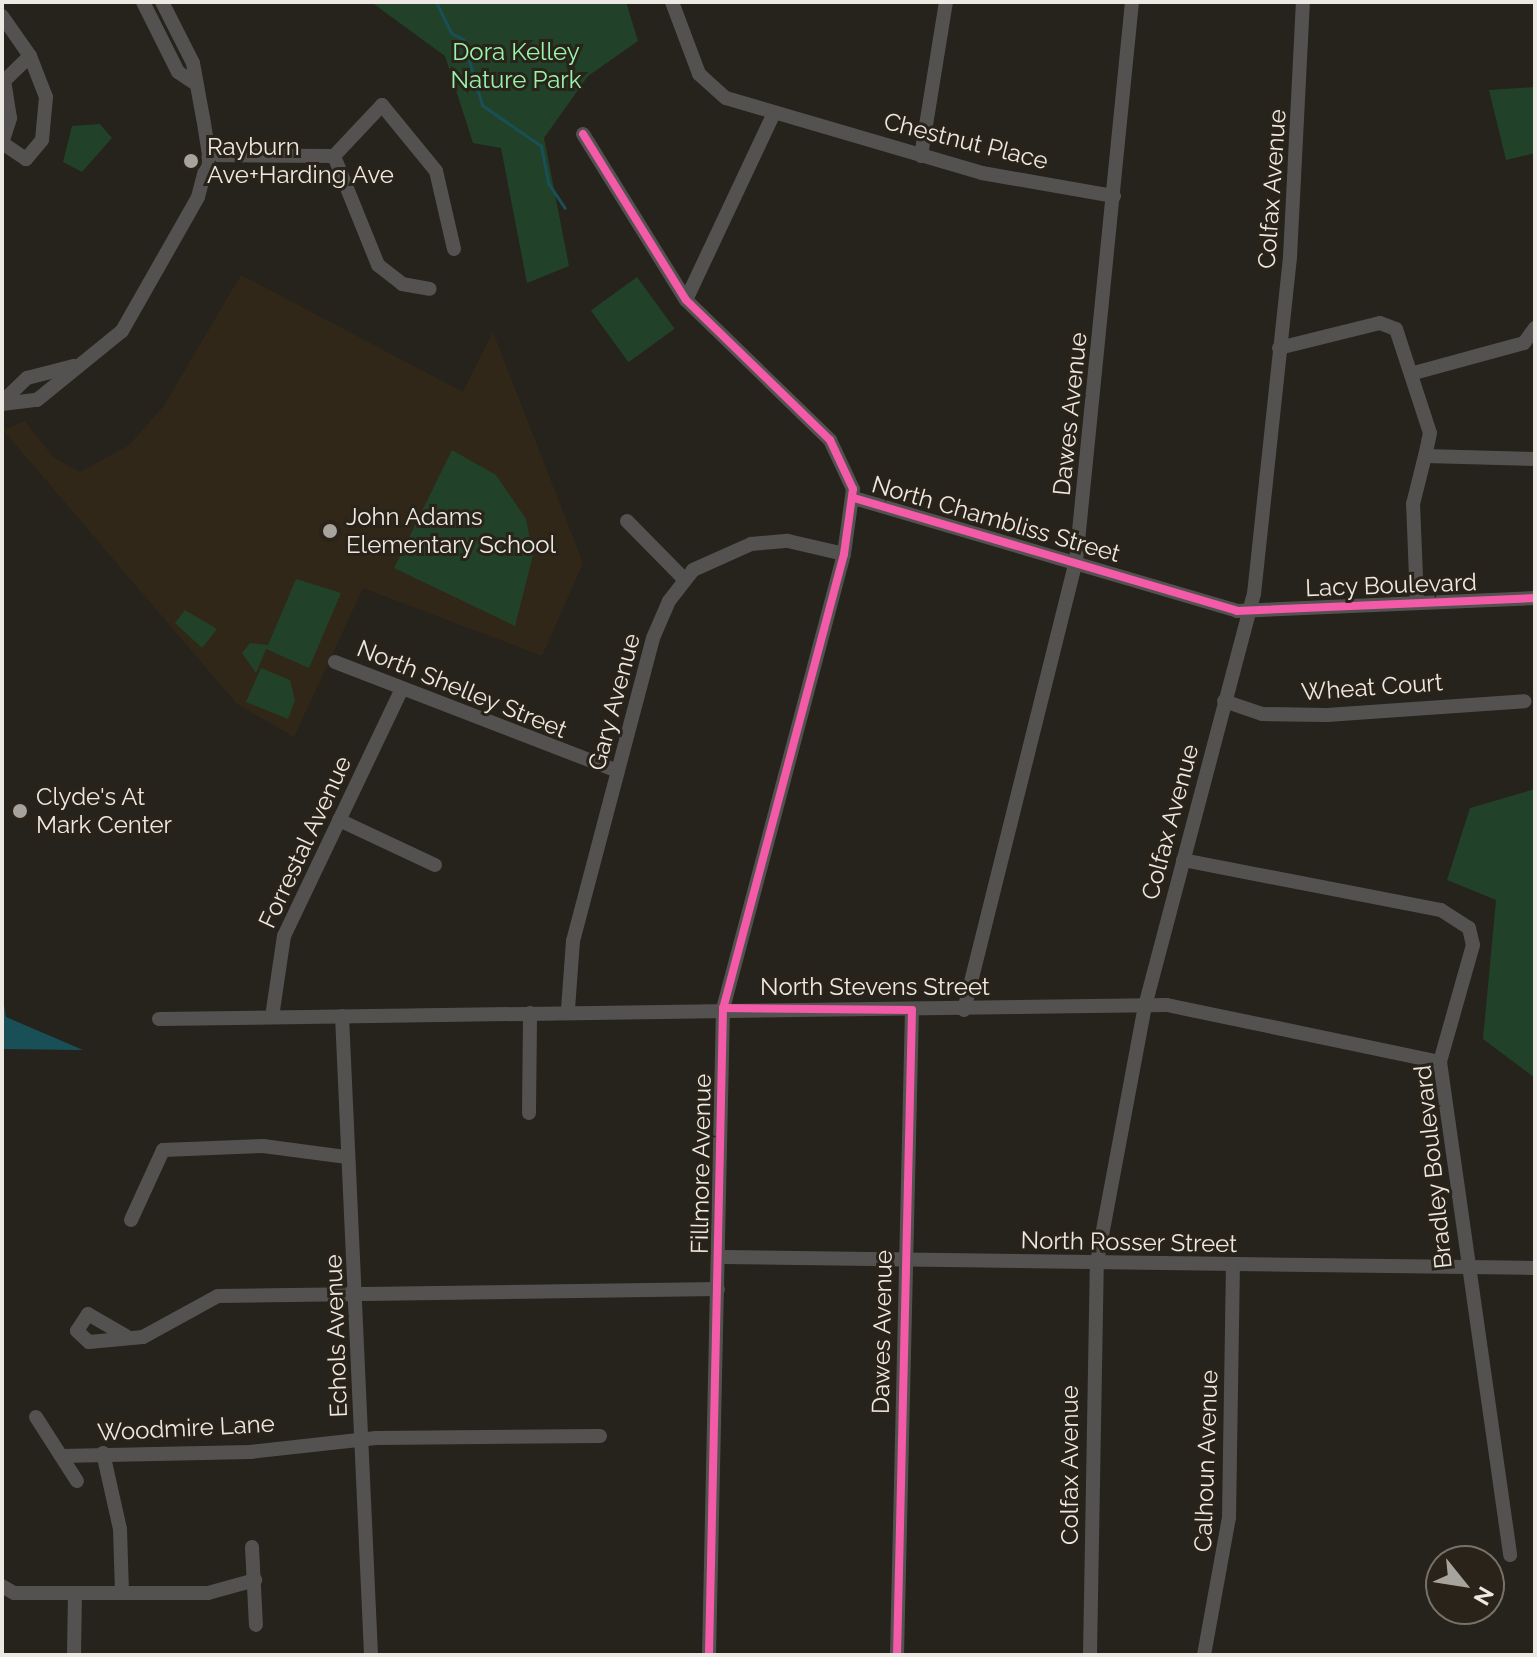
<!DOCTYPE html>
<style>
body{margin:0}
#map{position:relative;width:1537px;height:1657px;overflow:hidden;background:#26221c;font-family:Raleway,sans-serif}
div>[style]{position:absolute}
.built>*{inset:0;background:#302719}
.green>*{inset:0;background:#214228;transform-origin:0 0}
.water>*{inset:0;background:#195058}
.stream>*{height:3px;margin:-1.5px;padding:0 1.5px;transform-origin:1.5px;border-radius:1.5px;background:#195058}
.street>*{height:14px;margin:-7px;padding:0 7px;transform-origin:7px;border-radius:7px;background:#545250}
.cycleway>*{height:8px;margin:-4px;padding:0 4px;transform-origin:4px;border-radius:4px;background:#f35aa7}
.dots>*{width:22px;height:22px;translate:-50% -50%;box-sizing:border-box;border:4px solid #292319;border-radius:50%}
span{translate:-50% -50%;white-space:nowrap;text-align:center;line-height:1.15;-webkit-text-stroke:6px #292319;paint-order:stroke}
.park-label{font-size:24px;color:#96f4ac}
.street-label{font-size:24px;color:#ece8e2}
.poi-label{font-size:24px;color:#ece8e2}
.left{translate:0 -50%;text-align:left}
.frame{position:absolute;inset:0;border:4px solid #ece8e2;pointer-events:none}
.north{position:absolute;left:1425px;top:1545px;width:80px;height:80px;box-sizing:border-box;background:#292319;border:2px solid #777269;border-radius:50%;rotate:120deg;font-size:22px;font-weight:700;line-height:32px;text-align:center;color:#ece8e2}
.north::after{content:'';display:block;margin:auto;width:28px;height:36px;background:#a7a39d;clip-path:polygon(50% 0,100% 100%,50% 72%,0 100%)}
</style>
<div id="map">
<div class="built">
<i style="clip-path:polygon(241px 275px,463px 392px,493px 332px,583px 563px,542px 656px,363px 588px,294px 737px,237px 704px,3px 430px,25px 421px,54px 458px,80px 472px,128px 446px,163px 407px)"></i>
</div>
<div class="green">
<i style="clip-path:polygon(371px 2px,626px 2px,638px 41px,588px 76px,544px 138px,569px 266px,527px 283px,501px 148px,473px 143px,445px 56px)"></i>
<i style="clip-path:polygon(1535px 87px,1535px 153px,1506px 160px,1489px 90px)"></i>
<i style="clip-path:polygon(100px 124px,112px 138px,82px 172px,63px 162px,72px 126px)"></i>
<i style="left:637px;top:277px;width:64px;height:57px;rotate:54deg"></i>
<i style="clip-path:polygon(452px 450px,496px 475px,526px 519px,533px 555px,515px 626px,394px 568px)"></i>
<i style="clip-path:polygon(296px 579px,341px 593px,309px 668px,266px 649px,256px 673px,242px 653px,250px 643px,268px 645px)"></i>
<i style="clip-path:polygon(185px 610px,217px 629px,202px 648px,175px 623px)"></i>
<i style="clip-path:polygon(261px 668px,290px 680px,295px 700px,288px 719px,246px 702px)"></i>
<i style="clip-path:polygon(1535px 789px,1535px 1078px,1483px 1039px,1496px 900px,1447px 880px,1470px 808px)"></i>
</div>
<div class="water">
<i style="clip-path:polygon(2px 993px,6px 1017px,83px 1050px,2px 1049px)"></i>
</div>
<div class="stream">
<i style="left:436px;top:2px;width:34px;rotate:64deg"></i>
<i style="left:451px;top:33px;width:13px;rotate:27deg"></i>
<i style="left:463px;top:39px;width:69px;rotate:73.9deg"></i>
<i style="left:482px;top:105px;width:72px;rotate:34.8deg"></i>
<i style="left:541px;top:146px;width:38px;rotate:79deg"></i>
<i style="left:548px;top:183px;width:30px;rotate:56deg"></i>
</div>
<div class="street">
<i style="left:143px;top:2px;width:78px;rotate:63.4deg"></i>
<i style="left:178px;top:72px;width:18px;rotate:34deg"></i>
<i style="left:672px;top:2px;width:77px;rotate:69.4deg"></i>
<i style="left:699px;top:74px;width:36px;rotate:42deg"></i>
<i style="left:726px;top:98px;width:267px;rotate:16.3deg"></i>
<i style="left:982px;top:173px;width:134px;rotate:9.9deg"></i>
<i style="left:2px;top:16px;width:49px;rotate:55deg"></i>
<i style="left:30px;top:56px;width:44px;rotate:68.7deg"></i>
<i style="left:46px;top:97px;width:43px;rotate:95.3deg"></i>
<i style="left:42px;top:140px;width:25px;rotate:130deg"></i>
<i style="left:26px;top:159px;width:29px;rotate:-146deg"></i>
<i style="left:2px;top:143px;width:26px;rotate:-72deg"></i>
<i style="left:10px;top:118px;width:37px;rotate:-99deg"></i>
<i style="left:4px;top:81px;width:36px;rotate:-44deg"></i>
<i style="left:583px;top:134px;width:195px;rotate:58.2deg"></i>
<i style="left:686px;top:300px;width:201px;rotate:44.2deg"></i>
<i style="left:830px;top:440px;width:54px;rotate:64.9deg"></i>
<i style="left:853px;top:489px;width:66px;rotate:97.9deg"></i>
<i style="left:844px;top:554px;width:470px;rotate:104.9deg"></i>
<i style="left:723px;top:1008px;width:647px;rotate:91.24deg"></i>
<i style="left:209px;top:155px;width:125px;rotate:0.5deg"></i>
<i style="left:334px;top:156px;width:70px;rotate:-46.7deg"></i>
<i style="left:382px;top:105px;width:85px;rotate:50.7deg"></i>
<i style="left:436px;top:171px;width:80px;rotate:77deg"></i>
<i style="left:334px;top:156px;width:118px;rotate:68deg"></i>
<i style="left:378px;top:265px;width:31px;rotate:38deg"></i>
<i style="left:402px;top:284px;width:28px;rotate:10deg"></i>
<i style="left:921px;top:156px;width:156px;rotate:-80.8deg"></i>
<i style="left:686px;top:300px;width:207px;rotate:-64.8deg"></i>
<i style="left:1279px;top:348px;width:104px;rotate:-13.9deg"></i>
<i style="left:1380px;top:323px;width:17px;rotate:21deg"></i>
<i style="left:1396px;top:329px;width:109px;rotate:71.9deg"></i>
<i style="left:1430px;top:433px;width:24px;rotate:102deg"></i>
<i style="left:1414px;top:373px;width:114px;rotate:-15.3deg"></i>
<i style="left:1524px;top:343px;width:19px;rotate:-54deg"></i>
<i style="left:2px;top:402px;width:35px;rotate:-44deg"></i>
<i style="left:27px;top:378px;width:49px;rotate:-14.3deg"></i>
<i style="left:2px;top:404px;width:35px;rotate:-7deg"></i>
<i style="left:37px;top:400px;width:109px;rotate:-39.1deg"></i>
<i style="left:122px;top:331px;width:154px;rotate:-60.4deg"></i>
<i style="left:198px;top:197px;width:43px;rotate:-75.3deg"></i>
<i style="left:209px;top:155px;width:37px;rotate:-99deg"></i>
<i style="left:203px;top:118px;width:56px;rotate:-100.3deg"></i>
<i style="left:193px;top:63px;width:68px;rotate:-116.9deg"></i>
<i style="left:854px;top:498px;width:399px;rotate:16.4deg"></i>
<i style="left:1237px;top:611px;width:298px;rotate:-2.5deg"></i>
<i style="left:627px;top:521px;width:81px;rotate:45.5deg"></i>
<i style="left:1417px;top:602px;width:98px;rotate:-92.3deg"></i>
<i style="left:1413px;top:504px;width:49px;rotate:-76deg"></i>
<i style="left:1425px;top:456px;width:110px;rotate:1.6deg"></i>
<i style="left:335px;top:662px;width:303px;rotate:21.1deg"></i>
<i style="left:1224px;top:701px;width:40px;rotate:18.9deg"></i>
<i style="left:1262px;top:714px;width:65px;rotate:0.9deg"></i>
<i style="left:1327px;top:715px;width:198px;rotate:-4deg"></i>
<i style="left:339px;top:820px;width:106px;rotate:25.1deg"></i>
<i style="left:1183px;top:860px;width:263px;rotate:11deg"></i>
<i style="left:1441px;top:910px;width:33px;rotate:33deg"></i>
<i style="left:1469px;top:928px;width:17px;rotate:77deg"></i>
<i style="left:1473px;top:945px;width:122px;rotate:105.8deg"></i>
<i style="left:1440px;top:1062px;width:498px;rotate:81.9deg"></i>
<i style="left:568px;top:1009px;width:68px;rotate:-85.8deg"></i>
<i style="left:573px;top:941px;width:313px;rotate:-75.2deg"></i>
<i style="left:653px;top:638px;width:40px;rotate:-66.6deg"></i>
<i style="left:669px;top:601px;width:39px;rotate:-52deg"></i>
<i style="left:693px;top:570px;width:64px;rotate:-24.1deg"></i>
<i style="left:751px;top:544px;width:37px;rotate:-5deg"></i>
<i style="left:788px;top:541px;width:57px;rotate:13.1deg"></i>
<i style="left:964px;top:1010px;width:463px;rotate:-76deg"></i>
<i style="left:1076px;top:561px;width:562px;rotate:-84.28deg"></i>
<i style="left:342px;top:1016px;width:640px;rotate:87.4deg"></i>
<i style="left:272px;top:1017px;width:82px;rotate:-81.6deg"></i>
<i style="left:284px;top:936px;width:272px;rotate:-64.5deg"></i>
<i style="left:159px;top:1019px;width:1008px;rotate:-0.8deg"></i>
<i style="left:1167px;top:1005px;width:279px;rotate:11.8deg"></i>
<i style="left:529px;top:1113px;width:100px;rotate:-89.4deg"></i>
<i style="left:131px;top:1220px;width:77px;rotate:-65.4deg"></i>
<i style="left:163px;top:1150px;width:100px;rotate:-2.3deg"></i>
<i style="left:263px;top:1146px;width:85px;rotate:7.5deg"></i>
<i style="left:721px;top:1257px;width:814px;rotate:0.77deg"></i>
<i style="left:126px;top:1336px;width:44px;rotate:-149.9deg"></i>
<i style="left:88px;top:1314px;width:20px;rotate:123deg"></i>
<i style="left:77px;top:1331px;width:16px;rotate:43deg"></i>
<i style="left:89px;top:1342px;width:54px;rotate:-5.3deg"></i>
<i style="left:143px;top:1337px;width:85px;rotate:-28.7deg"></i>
<i style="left:218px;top:1296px;width:500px;rotate:-0.8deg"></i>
<i style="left:36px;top:1417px;width:76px;rotate:57.4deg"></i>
<i style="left:103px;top:1453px;width:78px;rotate:77.4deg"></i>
<i style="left:120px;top:1529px;width:62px;rotate:88.2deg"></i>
<i style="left:61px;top:1456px;width:189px;rotate:-1.2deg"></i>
<i style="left:250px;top:1452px;width:127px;rotate:-6.3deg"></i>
<i style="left:376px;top:1438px;width:224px;rotate:-0.5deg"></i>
<i style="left:252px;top:1547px;width:78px;rotate:87.1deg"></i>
<i style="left:2px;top:1586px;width:14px;rotate:30deg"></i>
<i style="left:14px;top:1593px;width:194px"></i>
<i style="left:208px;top:1593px;width:49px;rotate:-15.5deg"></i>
<i style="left:74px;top:1655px;width:62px;rotate:-89.1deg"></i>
<i style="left:897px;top:1655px;width:645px;rotate:-88.67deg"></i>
<i style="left:1090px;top:1655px;width:393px;rotate:-89deg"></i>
<i style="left:1097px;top:1262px;width:260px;rotate:-79.4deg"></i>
<i style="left:1145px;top:1006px;width:426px;rotate:-75.2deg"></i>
<i style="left:1254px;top:594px;width:339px;rotate:-83.9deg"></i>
<i style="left:1290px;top:257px;width:255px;rotate:-87.1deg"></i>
<i style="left:1204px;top:1655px;width:140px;rotate:-79.7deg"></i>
<i style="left:1229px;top:1517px;width:251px;rotate:-89.1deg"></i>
</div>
<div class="cycleway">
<i style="left:583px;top:134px;width:195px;rotate:58.2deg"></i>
<i style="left:686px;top:300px;width:201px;rotate:44.2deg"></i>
<i style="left:830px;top:440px;width:54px;rotate:64.9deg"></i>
<i style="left:853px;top:489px;width:66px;rotate:97.9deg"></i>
<i style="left:844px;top:554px;width:470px;rotate:104.9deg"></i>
<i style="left:723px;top:1008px;width:647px;rotate:91.24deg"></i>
<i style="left:854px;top:498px;width:399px;rotate:16.4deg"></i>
<i style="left:1237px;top:611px;width:298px;rotate:-2.5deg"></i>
<i style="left:723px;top:1008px;width:189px;rotate:0.6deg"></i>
<i style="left:912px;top:1010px;width:645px;rotate:91.33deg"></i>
</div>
<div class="dots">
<i style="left:191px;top:161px;background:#a7a39d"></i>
<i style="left:330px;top:531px;background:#a7a39d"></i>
<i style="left:20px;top:811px;background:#a7a39d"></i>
</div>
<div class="park-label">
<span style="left:516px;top:66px">Dora Kelley<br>Nature Park</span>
</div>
<div class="street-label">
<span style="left:966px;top:141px;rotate:14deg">Chestnut Place</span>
<span style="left:1272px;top:189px;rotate:-86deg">Colfax Avenue</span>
<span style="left:1070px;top:414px;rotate:-84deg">Dawes Avenue</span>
<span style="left:996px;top:519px;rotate:16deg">North Chambliss Street</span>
<span style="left:1391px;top:585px;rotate:-2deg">Lacy Boulevard</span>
<span style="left:1372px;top:687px;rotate:-4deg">Wheat Court</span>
<span style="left:462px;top:689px;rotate:22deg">North Shelley Street</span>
<span style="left:614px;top:702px;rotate:-75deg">Gary Avenue</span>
<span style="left:1170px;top:822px;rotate:-75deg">Colfax Avenue</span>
<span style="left:305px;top:842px;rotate:-65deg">Forrestal Avenue</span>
<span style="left:875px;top:987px">North Stevens Street</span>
<span style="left:701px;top:1164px;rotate:-89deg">Fillmore Avenue</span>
<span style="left:1433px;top:1167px;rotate:-96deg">Bradley Boulevard</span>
<span style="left:1129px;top:1242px;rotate:1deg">North Rosser Street</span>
<span style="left:882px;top:1332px;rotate:-89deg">Dawes Avenue</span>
<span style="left:336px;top:1336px;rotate:-92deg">Echols Avenue</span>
<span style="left:186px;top:1428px;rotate:-3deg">Woodmire Lane</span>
<span style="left:1206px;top:1461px;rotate:-88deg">Calhoun Avenue</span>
<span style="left:1070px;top:1465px;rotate:-90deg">Colfax Avenue</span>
</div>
<div class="poi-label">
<span class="left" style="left:207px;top:161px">Rayburn<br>Ave+Harding Ave</span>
<span class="left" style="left:346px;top:531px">John Adams<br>Elementary School</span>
<span class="left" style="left:36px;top:811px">Clyde's At<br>Mark Center</span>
</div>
<div class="frame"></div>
<div class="north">N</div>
</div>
